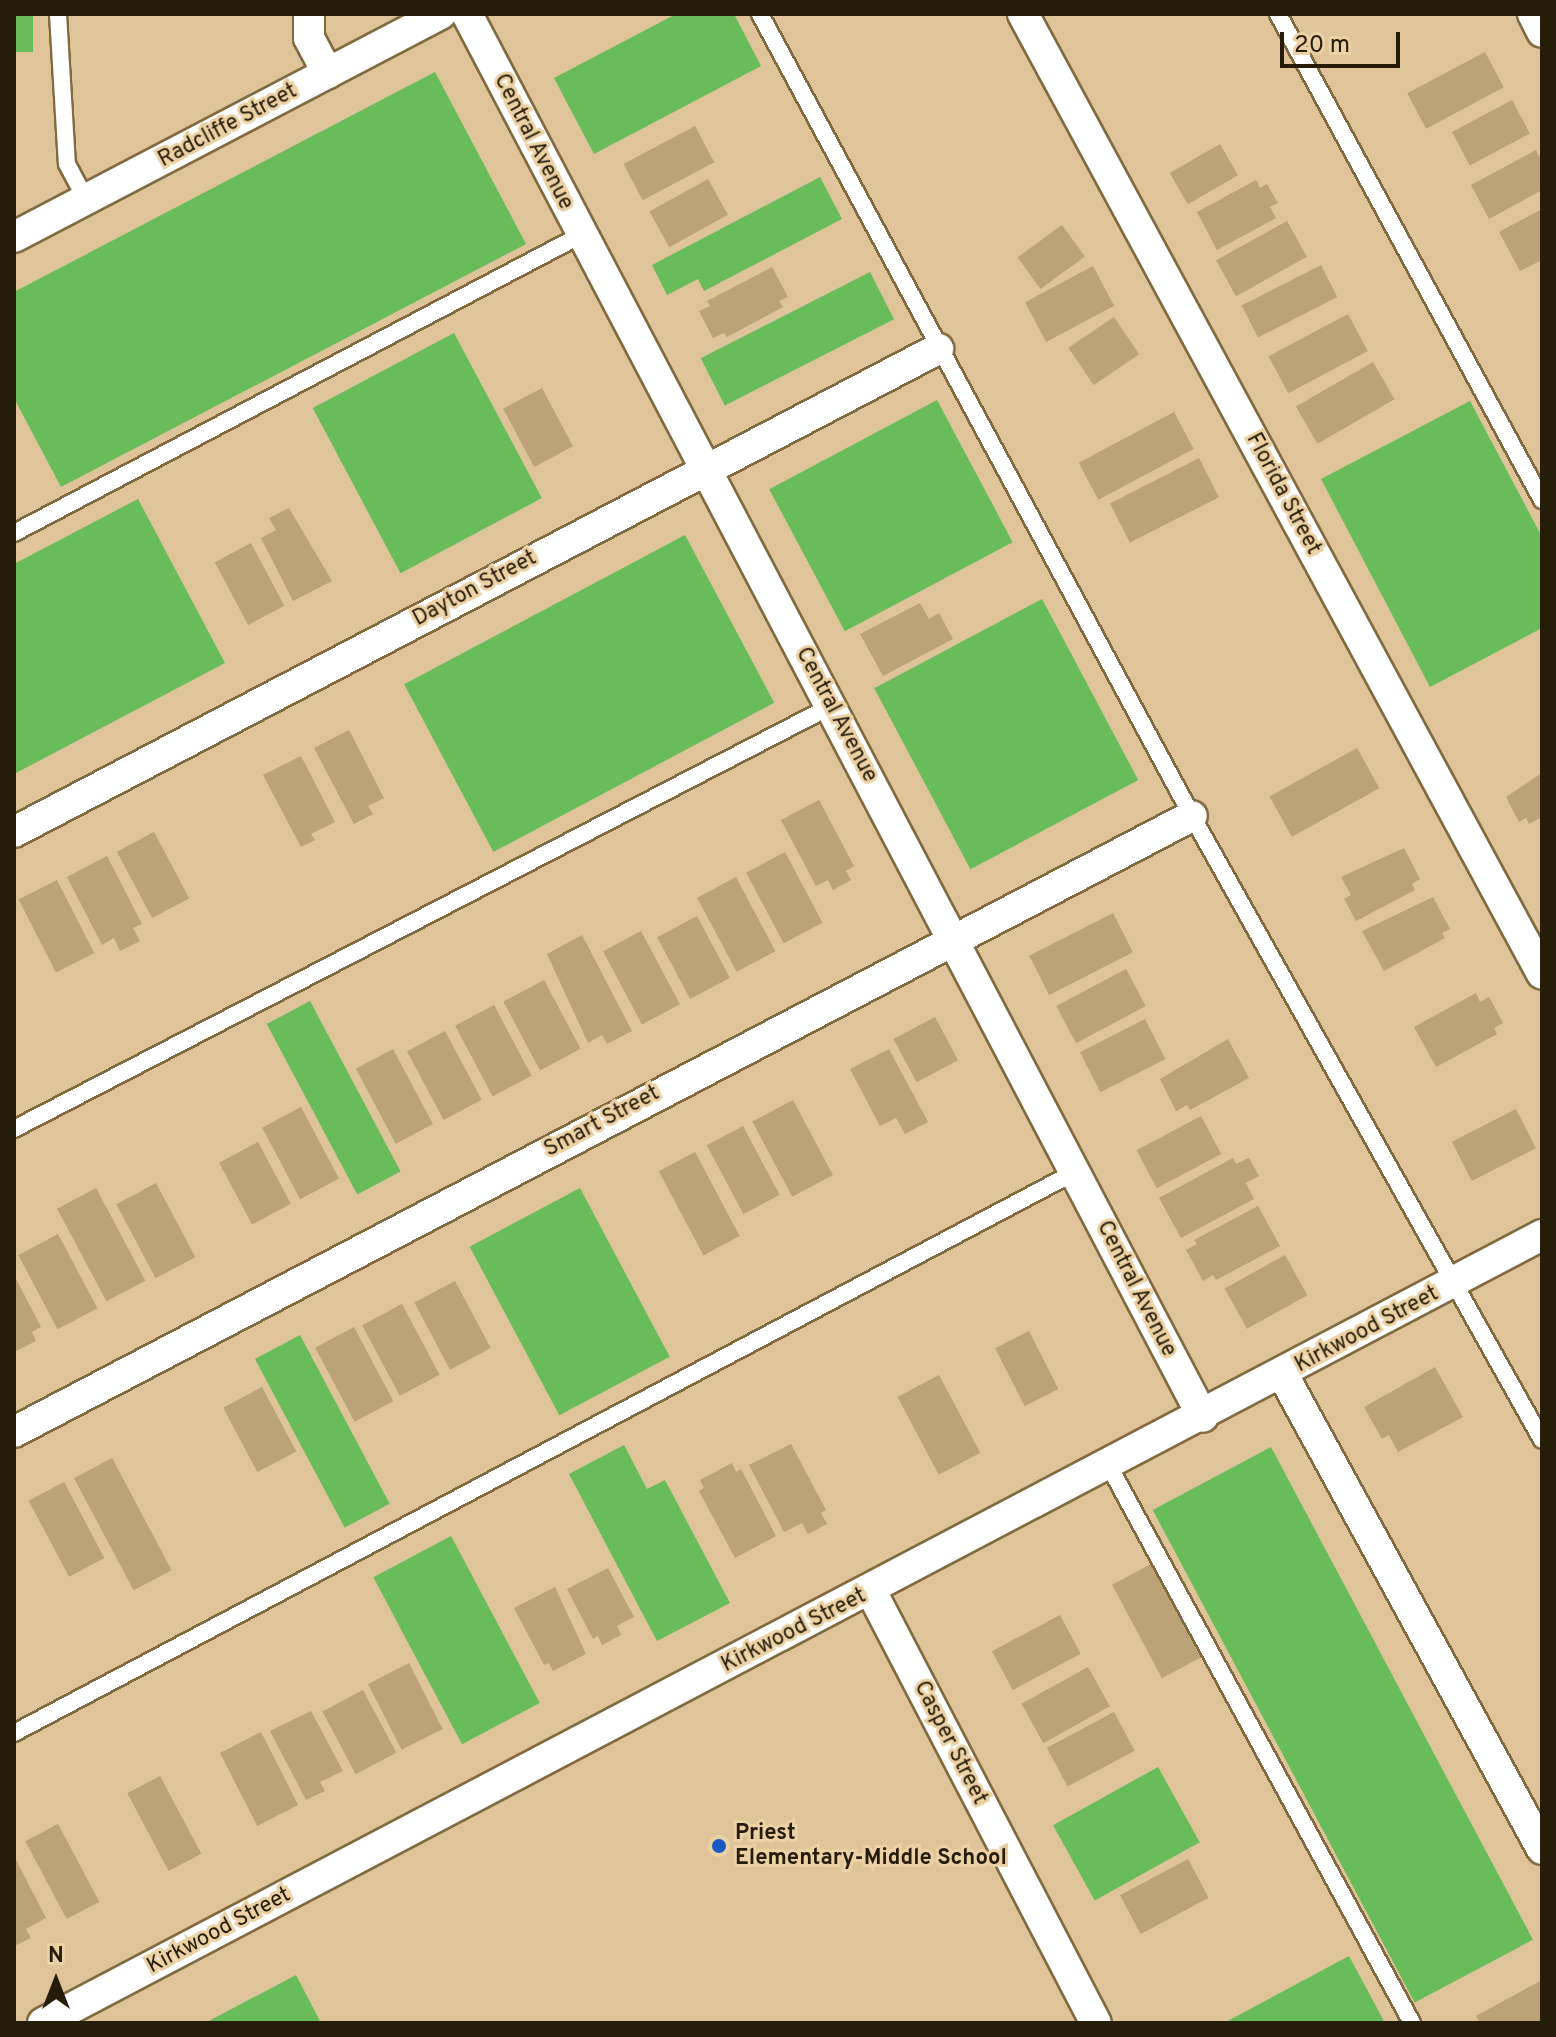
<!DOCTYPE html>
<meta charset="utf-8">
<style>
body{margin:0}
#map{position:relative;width:1556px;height:2037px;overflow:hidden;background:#dec498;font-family:Overpass,sans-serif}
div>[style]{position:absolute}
.green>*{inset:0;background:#68bc5a;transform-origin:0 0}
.building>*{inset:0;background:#bba277;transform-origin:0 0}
.roads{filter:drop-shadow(2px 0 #816a40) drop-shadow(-2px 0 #816a40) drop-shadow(0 2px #816a40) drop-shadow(0 -2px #816a40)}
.lane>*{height:16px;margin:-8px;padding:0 8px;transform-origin:8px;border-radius:8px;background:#fff}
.street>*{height:30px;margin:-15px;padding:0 15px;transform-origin:15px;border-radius:15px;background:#fff}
.dots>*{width:22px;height:22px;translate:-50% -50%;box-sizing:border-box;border:4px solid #ebd1a4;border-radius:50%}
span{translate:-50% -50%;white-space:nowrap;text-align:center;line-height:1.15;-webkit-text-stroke:6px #ebd1a4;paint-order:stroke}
.street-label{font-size:22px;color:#251c0a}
.poi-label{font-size:22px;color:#251c0a;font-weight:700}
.left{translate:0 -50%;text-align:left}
.frame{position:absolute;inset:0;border:16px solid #251c0a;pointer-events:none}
.north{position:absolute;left:16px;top:1941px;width:80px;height:80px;-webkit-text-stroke:6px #ebd1a4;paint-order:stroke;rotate:0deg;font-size:22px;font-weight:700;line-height:32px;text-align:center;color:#251c0a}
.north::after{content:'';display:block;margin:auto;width:28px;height:36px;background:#251c0a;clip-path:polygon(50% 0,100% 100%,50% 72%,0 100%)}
.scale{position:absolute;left:1280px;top:32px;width:120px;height:36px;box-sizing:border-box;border:4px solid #251c0a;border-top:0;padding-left:10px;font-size:24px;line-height:28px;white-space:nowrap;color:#251c0a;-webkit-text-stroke:6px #ebd1a4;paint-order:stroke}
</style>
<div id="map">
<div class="green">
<i style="left:14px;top:14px;width:19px;height:38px"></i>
<i style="clip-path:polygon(676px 14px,734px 14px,761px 66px,594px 154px,554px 78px)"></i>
<i style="clip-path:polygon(435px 72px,526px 244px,61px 487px,14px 398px,14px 292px)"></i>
<i style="clip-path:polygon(820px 177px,842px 219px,704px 291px,698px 279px,667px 295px,652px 265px)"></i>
<i style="left:870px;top:272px;width:53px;height:190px;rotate:63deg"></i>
<i style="left:454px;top:333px;width:187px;height:160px;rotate:62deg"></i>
<i style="left:937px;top:400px;width:161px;height:190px;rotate:62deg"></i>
<i style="clip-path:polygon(1470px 401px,1542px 537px,1542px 628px,1430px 687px,1321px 479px)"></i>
<i style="clip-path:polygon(138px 499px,225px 663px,14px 774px,14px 564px)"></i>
<i style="left:685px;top:535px;width:190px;height:318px;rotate:62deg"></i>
<i style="left:1042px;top:599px;width:205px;height:190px;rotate:62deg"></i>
<i style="left:310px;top:1001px;width:193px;height:49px;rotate:62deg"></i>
<i style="left:580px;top:1188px;width:191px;height:125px;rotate:62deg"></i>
<i style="left:300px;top:1335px;width:191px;height:51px;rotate:62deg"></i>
<i style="clip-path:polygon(624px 1445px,647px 1489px,665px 1480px,730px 1603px,657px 1641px,569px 1474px)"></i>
<i style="left:1271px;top:1447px;width:558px;height:134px;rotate:62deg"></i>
<i style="left:451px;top:1536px;width:189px;height:88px;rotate:62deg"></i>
<i style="left:1158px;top:1767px;width:86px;height:120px;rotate:61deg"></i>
<i style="clip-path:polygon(1349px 1956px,1385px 2023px,1224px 2023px)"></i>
<i style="clip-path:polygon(296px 1975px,321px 2023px,205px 2023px)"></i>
</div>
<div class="building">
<i style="left:1485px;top:52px;width:40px;height:88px;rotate:62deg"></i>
<i style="left:1512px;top:100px;width:38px;height:68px;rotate:62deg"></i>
<i style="left:695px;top:126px;width:41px;height:81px;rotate:62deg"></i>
<i style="left:1220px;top:144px;width:36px;height:58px;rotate:60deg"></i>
<i style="clip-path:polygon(1536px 150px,1542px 161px,1542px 190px,1489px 219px,1471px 185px)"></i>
<i style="left:708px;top:179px;width:41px;height:67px;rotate:61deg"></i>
<i style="clip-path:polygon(1256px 180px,1260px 188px,1267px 184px,1278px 203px,1270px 207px,1276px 218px,1217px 250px,1197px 212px)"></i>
<i style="clip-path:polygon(1542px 209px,1542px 260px,1520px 271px,1499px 232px)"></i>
<i style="left:1287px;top:221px;width:41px;height:81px;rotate:61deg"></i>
<i style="left:1062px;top:225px;width:39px;height:55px;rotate:54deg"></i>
<i style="left:1321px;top:265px;width:36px;height:89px;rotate:63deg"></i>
<i style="left:1093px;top:266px;width:45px;height:77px;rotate:62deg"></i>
<i style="clip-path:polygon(772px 267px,788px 297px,779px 301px,783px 307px,727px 337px,724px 333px,713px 338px,699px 311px,710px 306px,707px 301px)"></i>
<i style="left:1348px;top:314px;width:42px;height:90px;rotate:62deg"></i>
<i style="left:1114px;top:317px;width:45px;height:55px;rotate:56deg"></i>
<i style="left:1373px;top:362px;width:43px;height:89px;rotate:60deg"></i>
<i style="left:542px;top:388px;width:66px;height:44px;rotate:62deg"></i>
<i style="left:1174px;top:412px;width:42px;height:108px;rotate:62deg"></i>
<i style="left:1199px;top:458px;width:44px;height:100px;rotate:63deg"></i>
<i style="clip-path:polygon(289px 508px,332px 581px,293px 601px,261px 538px,276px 530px,269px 518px)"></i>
<i style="left:251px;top:543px;width:71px;height:41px;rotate:62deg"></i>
<i style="clip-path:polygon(920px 603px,929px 619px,939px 613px,953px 639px,883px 676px,860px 634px)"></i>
<i style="clip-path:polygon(349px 730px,384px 798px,368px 806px,373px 814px,354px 824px,314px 748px)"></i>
<i style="left:1357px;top:748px;width:46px;height:100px;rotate:61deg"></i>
<i style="clip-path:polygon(301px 756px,335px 822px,311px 834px,315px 840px,301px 847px,263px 775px)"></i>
<i style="clip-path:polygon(1542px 773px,1542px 817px,1529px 824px,1526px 818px,1519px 822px,1506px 797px)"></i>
<i style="clip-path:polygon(819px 800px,854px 866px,846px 871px,851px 880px,833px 890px,828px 880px,816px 886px,781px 820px)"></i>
<i style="left:154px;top:832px;width:75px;height:42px;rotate:62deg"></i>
<i style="clip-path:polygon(1404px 848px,1420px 879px,1412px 884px,1415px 890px,1356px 921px,1344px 899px,1351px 895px,1341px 877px)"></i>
<i style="left:785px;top:852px;width:80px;height:44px;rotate:62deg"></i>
<i style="clip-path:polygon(107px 856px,142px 924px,133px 928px,140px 941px,120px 951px,114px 938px,102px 945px,67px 877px)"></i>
<i style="left:736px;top:877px;width:84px;height:44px;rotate:62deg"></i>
<i style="left:57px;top:880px;width:82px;height:43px;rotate:63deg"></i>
<i style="clip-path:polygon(1433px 897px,1450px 929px,1442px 933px,1445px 938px,1384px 971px,1362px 931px)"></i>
<i style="left:1113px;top:913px;width:44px;height:94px;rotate:63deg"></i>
<i style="left:697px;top:916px;width:70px;height:45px;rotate:62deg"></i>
<i style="left:641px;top:931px;width:83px;height:43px;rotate:62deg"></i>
<i style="clip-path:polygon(582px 935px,632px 1031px,607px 1044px,602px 1035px,588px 1043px,547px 954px)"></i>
<i style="left:1126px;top:969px;width:42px;height:79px;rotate:62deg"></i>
<i style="left:544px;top:980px;width:78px;height:46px;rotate:62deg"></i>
<i style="clip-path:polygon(1476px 993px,1480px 1002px,1489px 997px,1503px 1023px,1494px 1028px,1497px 1034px,1436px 1067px,1414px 1027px)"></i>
<i style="left:494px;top:1005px;width:80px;height:44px;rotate:62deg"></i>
<i style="left:935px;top:1017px;width:49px;height:47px;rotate:62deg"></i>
<i style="left:1145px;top:1019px;width:45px;height:73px;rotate:63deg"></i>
<i style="left:445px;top:1031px;width:78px;height:43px;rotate:62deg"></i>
<i style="clip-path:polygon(1228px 1039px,1249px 1078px,1190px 1110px,1187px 1105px,1176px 1111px,1160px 1079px)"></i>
<i style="left:393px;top:1049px;width:85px;height:42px;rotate:62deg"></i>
<i style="clip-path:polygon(889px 1049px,928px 1122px,905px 1134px,896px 1118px,880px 1126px,850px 1069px)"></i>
<i style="left:793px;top:1100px;width:85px;height:46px;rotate:62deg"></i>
<i style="left:301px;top:1107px;width:81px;height:44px;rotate:62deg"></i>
<i style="left:1516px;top:1109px;width:44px;height:72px;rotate:63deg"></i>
<i style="left:1201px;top:1116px;width:43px;height:73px;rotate:62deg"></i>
<i style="left:743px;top:1126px;width:78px;height:41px;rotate:62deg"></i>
<i style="left:258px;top:1142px;width:70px;height:44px;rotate:62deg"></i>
<i style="left:695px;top:1152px;width:95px;height:41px;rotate:62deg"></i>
<i style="clip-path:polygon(1233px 1158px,1236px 1164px,1249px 1158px,1259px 1176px,1246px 1183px,1254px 1199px,1181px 1238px,1159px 1198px)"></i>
<i style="left:156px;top:1183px;width:84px;height:45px;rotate:62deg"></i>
<i style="left:96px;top:1188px;width:105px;height:44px;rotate:62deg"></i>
<i style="clip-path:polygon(1258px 1206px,1280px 1246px,1216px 1280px,1213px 1275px,1203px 1281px,1186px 1250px,1197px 1244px,1194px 1240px)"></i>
<i style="left:58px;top:1234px;width:84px;height:45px;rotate:62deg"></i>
<i style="left:1285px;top:1255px;width:46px;height:69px;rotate:61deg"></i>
<i style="clip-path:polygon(14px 1275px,41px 1327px,32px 1332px,36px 1341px,16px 1351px)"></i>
<i style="left:455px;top:1281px;width:76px;height:46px;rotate:62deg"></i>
<i style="left:402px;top:1304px;width:80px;height:45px;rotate:62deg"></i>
<i style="left:354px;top:1327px;width:84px;height:44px;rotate:62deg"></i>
<i style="left:1029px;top:1331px;width:65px;height:38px;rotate:63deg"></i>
<i style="clip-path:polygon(1435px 1367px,1463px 1417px,1398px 1452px,1389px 1435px,1382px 1439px,1364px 1407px)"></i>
<i style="left:939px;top:1375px;width:88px;height:47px;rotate:62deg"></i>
<i style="left:262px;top:1387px;width:73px;height:44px;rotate:62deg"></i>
<i style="clip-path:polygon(791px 1444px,826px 1510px,821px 1513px,827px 1524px,808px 1534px,802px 1523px,784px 1532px,749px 1465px)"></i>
<i style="left:112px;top:1458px;width:127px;height:43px;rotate:62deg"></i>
<i style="clip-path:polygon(732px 1463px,736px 1472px,741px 1469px,776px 1536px,735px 1558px,699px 1491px,704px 1488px,700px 1480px)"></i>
<i style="left:64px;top:1482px;width:86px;height:40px;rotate:62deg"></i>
<i style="left:1151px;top:1564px;width:106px;height:44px;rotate:62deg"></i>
<i style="clip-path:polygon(608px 1568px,634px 1617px,617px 1626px,621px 1635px,602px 1645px,598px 1636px,593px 1639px,567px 1589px)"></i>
<i style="clip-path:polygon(555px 1587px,586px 1654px,553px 1671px,549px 1663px,544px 1665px,514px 1608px)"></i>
<i style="left:1060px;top:1615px;width:44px;height:77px;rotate:62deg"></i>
<i style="left:409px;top:1663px;width:74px;height:46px;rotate:63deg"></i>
<i style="left:1088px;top:1667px;width:45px;height:76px;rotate:61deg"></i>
<i style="left:363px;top:1690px;width:71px;height:46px;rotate:62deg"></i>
<i style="clip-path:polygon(311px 1711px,343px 1771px,320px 1782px,325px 1791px,306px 1800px,270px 1731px)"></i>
<i style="left:1114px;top:1712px;width:44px;height:76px;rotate:62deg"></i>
<i style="left:261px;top:1732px;width:82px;height:46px;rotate:63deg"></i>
<i style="left:160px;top:1776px;width:88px;height:37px;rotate:62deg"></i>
<i style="left:58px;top:1824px;width:88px;height:37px;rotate:62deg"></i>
<i style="clip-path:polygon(14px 1856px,46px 1918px,26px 1929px,31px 1938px,14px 1946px)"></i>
<i style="left:1188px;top:1859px;width:44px;height:77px;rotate:62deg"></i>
<i style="clip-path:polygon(1542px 1980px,1542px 2023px,1480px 2023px,1476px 2016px)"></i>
</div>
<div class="roads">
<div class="lane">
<i style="left:58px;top:14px;width:150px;rotate:86.6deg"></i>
<i style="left:67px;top:164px;width:40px;rotate:62deg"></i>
<i style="left:760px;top:14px;width:911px;rotate:61.69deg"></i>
<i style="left:1192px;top:816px;width:715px;rotate:60.71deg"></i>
<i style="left:1278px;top:14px;width:553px;rotate:61.49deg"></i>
<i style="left:14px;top:533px;width:641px;rotate:-27.73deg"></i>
<i style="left:14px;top:1129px;width:920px;rotate:-27.37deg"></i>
<i style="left:1109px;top:1466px;width:634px;rotate:61.45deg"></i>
<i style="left:14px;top:1733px;width:1200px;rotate:-27.87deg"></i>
</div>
<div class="street">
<i style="left:309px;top:14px;width:24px;rotate:90deg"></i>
<i style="left:309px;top:38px;width:40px;rotate:62deg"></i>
<i style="left:467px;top:14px;width:1584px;rotate:62.32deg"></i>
<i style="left:1023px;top:14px;width:1091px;rotate:61.6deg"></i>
<i style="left:1533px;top:14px;width:20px;rotate:63deg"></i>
<i style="left:14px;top:237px;width:482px;rotate:-27.6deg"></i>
<i style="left:14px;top:832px;width:1043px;rotate:-27.6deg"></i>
<i style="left:1283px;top:1375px;width:540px;rotate:61.35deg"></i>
<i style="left:14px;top:1432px;width:1329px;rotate:-27.61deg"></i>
<i style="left:871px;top:1591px;width:487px;rotate:62.5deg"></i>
<i style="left:43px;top:2023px;width:1694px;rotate:-27.73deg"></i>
</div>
</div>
<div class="dots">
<i style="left:719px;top:1846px;background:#1a58c4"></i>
</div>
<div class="street-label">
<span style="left:228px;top:126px;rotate:-28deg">Radcliffe Street</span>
<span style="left:533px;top:142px;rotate:63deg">Central Avenue</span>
<span style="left:1283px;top:494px;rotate:62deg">Florida Street</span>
<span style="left:475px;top:589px;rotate:-28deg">Dayton Street</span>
<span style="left:836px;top:715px;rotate:62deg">Central Avenue</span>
<span style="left:602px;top:1122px;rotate:-28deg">Smart Street</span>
<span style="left:1136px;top:1289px;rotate:63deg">Central Avenue</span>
<span style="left:1367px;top:1330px;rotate:-28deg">Kirkwood Street</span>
<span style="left:794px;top:1631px;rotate:-27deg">Kirkwood Street</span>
<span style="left:950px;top:1743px;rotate:63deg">Casper Street</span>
<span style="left:219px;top:1931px;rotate:-28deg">Kirkwood Street</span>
</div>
<div class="poi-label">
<span class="left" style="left:735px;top:1846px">Priest<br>Elementary‑Middle School</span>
</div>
<div class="frame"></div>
<div class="north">N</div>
<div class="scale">20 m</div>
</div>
